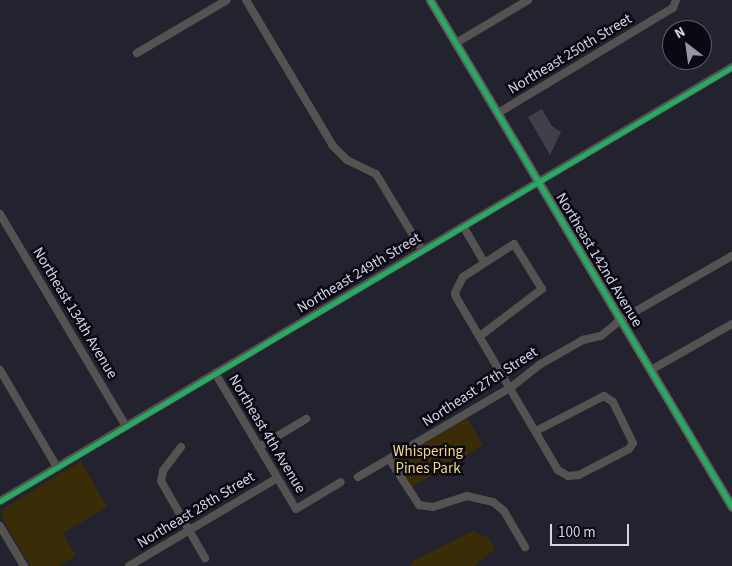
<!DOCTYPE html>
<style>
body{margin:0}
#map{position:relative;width:732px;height:566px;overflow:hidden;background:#23232f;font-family:"Source Sans 3",sans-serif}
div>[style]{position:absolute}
.green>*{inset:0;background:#392c06;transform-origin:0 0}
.building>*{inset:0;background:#40404a}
.minor>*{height:8px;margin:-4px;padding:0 4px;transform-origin:4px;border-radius:4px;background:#555352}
.major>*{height:9px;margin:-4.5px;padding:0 4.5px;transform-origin:4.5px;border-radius:4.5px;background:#5f5e5d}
.cycleway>*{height:5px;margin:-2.5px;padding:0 2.5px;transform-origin:2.5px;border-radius:2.5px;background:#26ab63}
span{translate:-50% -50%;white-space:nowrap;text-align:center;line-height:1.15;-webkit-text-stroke:5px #0a0913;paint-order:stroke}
.street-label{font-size:15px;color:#d4d4e3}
.park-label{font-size:15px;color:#f7d684}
.north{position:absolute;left:662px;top:20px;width:50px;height:50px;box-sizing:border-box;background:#0a0913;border:1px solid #5b5a66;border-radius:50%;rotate:330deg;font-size:14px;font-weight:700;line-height:20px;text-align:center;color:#d4d4e3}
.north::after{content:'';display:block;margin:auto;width:18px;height:22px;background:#9696a4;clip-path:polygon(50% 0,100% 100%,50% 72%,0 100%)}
.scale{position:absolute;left:550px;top:524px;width:79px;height:22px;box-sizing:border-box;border:2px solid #d4d4e3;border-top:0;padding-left:6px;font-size:15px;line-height:18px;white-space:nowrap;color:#d4d4e3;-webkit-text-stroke:4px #0a0913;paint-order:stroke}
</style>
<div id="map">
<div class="green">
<i style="left:467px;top:418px;width:32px;height:82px;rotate:60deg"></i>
<i style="clip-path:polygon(81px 461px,107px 507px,63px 533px,76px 556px,59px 566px,30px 566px,2px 518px,3px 509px)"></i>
<i style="clip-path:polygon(473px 531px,489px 538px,495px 549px,474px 566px,410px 566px,415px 560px)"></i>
</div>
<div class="building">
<i style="clip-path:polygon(542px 109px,552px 126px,561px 132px,550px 155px,528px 117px)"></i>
</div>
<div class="minor">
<i style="left:246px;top:0;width:170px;rotate:59.2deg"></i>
<i style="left:333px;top:146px;width:20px;rotate:45deg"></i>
<i style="left:347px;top:160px;width:32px;rotate:26deg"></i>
<i style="left:376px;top:174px;width:89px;rotate:58.8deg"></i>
<i style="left:456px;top:43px;width:84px;rotate:-30.8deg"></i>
<i style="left:137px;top:53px;width:104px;rotate:-30.5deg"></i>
<i style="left:498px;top:113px;width:204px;rotate:-31deg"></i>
<i style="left:673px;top:8px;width:9px;rotate:-69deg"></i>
<i style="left:0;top:214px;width:247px;rotate:59.3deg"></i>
<i style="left:463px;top:226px;width:42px;rotate:59.7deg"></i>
<i style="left:617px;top:322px;width:133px;rotate:-29.9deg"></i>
<i style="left:480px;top:336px;width:78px;rotate:-37.2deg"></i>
<i style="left:542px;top:289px;width:53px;rotate:-121.9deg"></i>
<i style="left:514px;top:244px;width:61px;rotate:147.1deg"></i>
<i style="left:463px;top:277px;width:18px;rotate:117deg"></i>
<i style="left:455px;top:293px;width:4px;rotate:76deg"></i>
<i style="left:456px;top:297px;width:201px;rotate:59.5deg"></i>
<i style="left:558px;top:470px;width:12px;rotate:31deg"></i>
<i style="left:568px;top:476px;width:11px;rotate:-5deg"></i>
<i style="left:579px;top:475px;width:56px;rotate:-27.5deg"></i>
<i style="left:629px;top:449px;width:7px;rotate:-56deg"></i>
<i style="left:633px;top:443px;width:46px;rotate:-116deg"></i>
<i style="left:613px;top:402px;width:11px;rotate:-146deg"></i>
<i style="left:604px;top:396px;width:76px;rotate:152.8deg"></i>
<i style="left:0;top:370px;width:113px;rotate:59.6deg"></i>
<i style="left:651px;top:370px;width:93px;rotate:-29.6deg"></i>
<i style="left:215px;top:373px;width:158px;rotate:59.2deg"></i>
<i style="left:296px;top:509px;width:52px;rotate:-31deg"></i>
<i style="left:181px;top:447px;width:30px;rotate:127deg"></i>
<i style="left:163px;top:471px;width:10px;rotate:101deg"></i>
<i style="left:161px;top:481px;width:89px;rotate:60.3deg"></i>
<i style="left:259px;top:447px;width:55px;rotate:-30.8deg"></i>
<i style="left:390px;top:460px;width:54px;rotate:57.2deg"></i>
<i style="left:419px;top:505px;width:14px;rotate:8deg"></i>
<i style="left:433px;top:507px;width:36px;rotate:-18deg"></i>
<i style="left:467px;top:496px;width:27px;rotate:13deg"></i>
<i style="left:493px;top:502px;width:14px;rotate:39deg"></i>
<i style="left:504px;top:511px;width:42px;rotate:59.7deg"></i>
<i style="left:358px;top:477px;width:176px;rotate:-30.4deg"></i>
<i style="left:510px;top:388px;width:37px;rotate:-38deg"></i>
<i style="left:539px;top:365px;width:51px;rotate:-29.6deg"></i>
<i style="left:583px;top:340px;width:18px;rotate:-13deg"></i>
<i style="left:601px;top:336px;width:26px;rotate:-39deg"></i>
<i style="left:0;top:501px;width:851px;rotate:-30.66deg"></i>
<i style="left:0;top:526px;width:47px;rotate:59deg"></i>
<i style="left:129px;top:566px;width:172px;rotate:-30.7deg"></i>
</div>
<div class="major">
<i style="left:430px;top:0;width:590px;rotate:59.22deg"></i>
</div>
<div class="cycleway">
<i style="left:430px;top:0;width:590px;rotate:59.22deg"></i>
<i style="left:0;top:501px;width:851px;rotate:-30.66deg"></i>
</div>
<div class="street-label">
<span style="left:570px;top:54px;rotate:-31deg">Northeast 250th Street</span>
<span style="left:599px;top:260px;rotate:59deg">Northeast 142nd Avenue</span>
<span style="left:359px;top:273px;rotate:-31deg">Northeast 249th Street</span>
<span style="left:75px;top:313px;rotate:59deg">Northeast 134th Avenue</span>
<span style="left:480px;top:387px;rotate:-33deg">Northeast 27th Street</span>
<span style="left:267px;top:434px;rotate:59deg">Northeast 4th Avenue</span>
<span style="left:196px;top:510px;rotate:-31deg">Northeast 28th Street</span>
</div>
<div class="park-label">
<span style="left:428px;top:460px">Whispering<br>Pines Park</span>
</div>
<div class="north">N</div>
<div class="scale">100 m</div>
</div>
